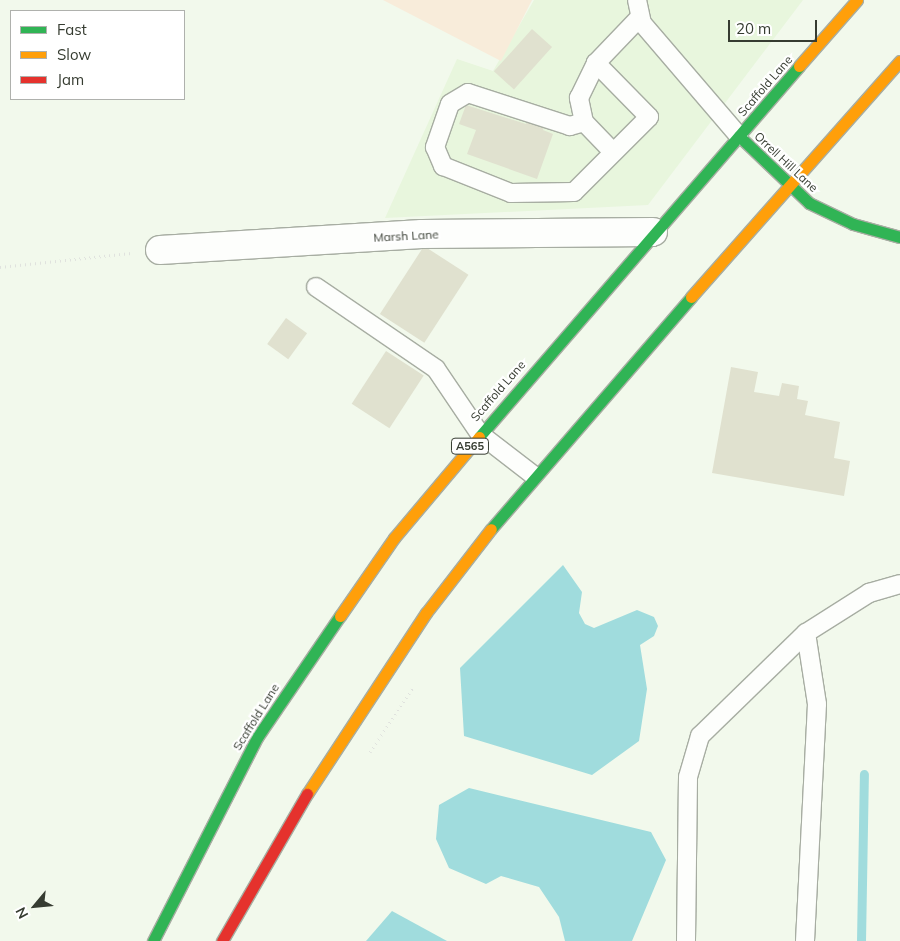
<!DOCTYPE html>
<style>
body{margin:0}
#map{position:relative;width:900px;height:941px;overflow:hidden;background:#f2f9ec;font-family:Mulish,sans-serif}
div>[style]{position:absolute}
.built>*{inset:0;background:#e8f6dd}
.green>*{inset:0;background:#f8ecda}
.water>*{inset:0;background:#a0dcdd}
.stream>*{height:9px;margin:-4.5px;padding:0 4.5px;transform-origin:4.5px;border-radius:4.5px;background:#a0dcdd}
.building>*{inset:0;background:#e0e1cf;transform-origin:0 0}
.path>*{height:3px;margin-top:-1.5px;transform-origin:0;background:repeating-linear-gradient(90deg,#e0e2de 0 1px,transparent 0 5px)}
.roads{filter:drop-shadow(1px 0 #a7ada2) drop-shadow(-1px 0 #a7ada2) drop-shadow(0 1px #a7ada2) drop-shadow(0 -1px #a7ada2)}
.lane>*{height:18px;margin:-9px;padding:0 9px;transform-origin:9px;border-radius:9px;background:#fdfefc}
.street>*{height:28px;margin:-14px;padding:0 14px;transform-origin:14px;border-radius:14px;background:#fdfefc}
.fast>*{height:11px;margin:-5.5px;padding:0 5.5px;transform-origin:5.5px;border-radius:5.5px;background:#30b455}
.slow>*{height:11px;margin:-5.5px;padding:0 5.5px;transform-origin:5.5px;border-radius:5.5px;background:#ff9f0a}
.jam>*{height:11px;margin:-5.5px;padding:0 5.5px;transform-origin:5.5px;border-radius:5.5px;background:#e5322d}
span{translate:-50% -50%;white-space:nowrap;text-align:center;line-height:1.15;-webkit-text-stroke:4.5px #fff;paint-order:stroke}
.shield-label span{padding:1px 4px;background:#fff;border:1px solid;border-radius:4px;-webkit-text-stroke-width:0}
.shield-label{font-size:11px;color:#363c31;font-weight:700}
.street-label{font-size:12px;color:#363c31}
.legend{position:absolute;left:10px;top:10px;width:175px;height:90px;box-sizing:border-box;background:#fff;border:1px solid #afb1ad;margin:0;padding:6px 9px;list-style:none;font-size:15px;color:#363c31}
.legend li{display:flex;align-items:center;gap:10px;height:25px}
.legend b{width:25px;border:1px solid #afb1ad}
.north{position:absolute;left:10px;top:881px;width:50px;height:50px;-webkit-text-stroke:4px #fff;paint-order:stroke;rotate:242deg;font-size:14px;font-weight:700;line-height:20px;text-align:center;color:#363c31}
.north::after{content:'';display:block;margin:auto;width:18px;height:22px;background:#363c31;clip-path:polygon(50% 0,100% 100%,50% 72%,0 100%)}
.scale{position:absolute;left:728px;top:20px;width:89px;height:22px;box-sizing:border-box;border:2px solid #363c31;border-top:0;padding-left:6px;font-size:15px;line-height:18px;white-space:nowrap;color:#363c31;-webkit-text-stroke:4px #fff;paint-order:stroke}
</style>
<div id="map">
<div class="built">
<i style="clip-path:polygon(534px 0,803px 0,648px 205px,385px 218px,457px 59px,493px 71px)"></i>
</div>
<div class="green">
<i style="clip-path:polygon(383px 0,532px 0,501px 61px)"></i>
</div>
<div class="water">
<i style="clip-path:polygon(563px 565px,582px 592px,579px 613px,585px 624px,594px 628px,637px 610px,654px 617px,658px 626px,654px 636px,640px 645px,647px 689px,639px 741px,592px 775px,464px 736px,460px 668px)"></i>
<i style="clip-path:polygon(469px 788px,651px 832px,666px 860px,632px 941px,565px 941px,559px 917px,539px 887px,501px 876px,486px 884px,449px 868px,436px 839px,439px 805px)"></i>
<i style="clip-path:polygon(392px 911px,447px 941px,366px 941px)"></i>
</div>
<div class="stream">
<i style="left:861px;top:941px;width:167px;rotate:-89deg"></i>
</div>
<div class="building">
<i style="left:532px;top:29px;width:27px;height:57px;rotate:42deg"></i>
<i style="clip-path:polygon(466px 105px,526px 124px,530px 115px,546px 121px,543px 130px,553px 134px,537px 179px,467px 154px,476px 130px,459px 124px)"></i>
<i style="left:424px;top:246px;width:53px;height:81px;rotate:33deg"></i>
<i style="left:286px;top:318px;width:26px;height:32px;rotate:36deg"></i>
<i style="left:386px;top:351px;width:45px;height:63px;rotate:33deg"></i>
<i style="clip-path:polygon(731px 367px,758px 372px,754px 392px,779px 396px,782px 383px,799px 386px,797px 399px,808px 401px,805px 415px,840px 422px,834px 458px,850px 461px,844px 496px,712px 473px)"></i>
</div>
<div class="path">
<i style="left:0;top:267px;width:132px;rotate:-6.1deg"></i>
<i style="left:370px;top:752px;width:79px;rotate:-56.3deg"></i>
</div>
<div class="roads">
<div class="lane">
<i style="left:637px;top:0;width:24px;rotate:78deg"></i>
<i style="left:642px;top:23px;width:149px;rotate:49.4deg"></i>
<i style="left:584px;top:122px;width:15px;rotate:164deg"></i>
<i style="left:570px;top:126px;width:107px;rotate:-162.1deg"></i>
<i style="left:468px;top:93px;width:21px;rotate:149deg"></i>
<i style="left:450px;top:104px;width:46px;rotate:109.2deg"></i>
<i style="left:435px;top:147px;width:21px;rotate:67deg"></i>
<i style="left:443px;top:166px;width:73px;rotate:21.7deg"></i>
<i style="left:511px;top:193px;width:63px;rotate:-0.9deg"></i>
<i style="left:574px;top:192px;width:106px;rotate:-45deg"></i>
<i style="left:649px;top:117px;width:76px;rotate:-134.5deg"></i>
<i style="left:613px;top:152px;width:42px;rotate:-134deg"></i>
<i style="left:584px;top:122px;width:25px;rotate:-102deg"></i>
<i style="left:579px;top:98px;width:39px;rotate:-64deg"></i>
<i style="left:596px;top:63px;width:62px;rotate:-46.3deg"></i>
<i style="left:316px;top:287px;width:145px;rotate:34.3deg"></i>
<i style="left:436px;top:369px;width:78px;rotate:55.9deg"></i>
<i style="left:480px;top:434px;width:67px;rotate:37.7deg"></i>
<i style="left:686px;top:941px;width:164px;rotate:-89.3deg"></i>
<i style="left:688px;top:777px;width:43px;rotate:-73.7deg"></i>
<i style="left:700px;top:736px;width:148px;rotate:-44.2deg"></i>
<i style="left:806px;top:633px;width:75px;rotate:-32.4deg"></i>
<i style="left:869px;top:593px;width:32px;rotate:-16deg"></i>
<i style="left:805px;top:941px;width:237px;rotate:-87.1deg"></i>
<i style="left:817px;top:704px;width:72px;rotate:-98.8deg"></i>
</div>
<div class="street">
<i style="left:160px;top:250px;width:262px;rotate:-3.5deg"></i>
<i style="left:422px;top:234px;width:231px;rotate:-0.5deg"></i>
</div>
<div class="fast">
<i style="left:739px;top:136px;width:97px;rotate:43.7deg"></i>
<i style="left:809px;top:203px;width:49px;rotate:25.5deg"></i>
<i style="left:853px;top:224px;width:49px;rotate:15.5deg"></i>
<i style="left:479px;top:437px;width:490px;rotate:-49.2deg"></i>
<i style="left:491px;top:529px;width:306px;rotate:-49.2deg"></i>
<i style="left:153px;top:941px;width:230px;rotate:-62.9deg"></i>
<i style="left:258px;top:736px;width:145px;rotate:-55.7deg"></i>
</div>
<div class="slow">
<i style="left:799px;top:66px;width:88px;rotate:-48.7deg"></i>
<i style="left:691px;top:297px;width:315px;rotate:-48.5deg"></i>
<i style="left:340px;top:616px;width:95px;rotate:-55.3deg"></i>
<i style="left:394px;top:538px;width:132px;rotate:-49.9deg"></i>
<i style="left:307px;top:794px;width:217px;rotate:-56.7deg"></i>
<i style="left:426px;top:613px;width:106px;rotate:-52.3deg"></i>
</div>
<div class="jam">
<i style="left:222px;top:941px;width:170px;rotate:-60deg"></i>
</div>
</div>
<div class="shield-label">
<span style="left:470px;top:446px">A565</span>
</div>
<div class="street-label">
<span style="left:765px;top:86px;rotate:-49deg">Scaffold Lane</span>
<span style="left:786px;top:162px;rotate:43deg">Orrell Hill Lane</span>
<span style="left:406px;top:236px;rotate:-3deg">Marsh Lane</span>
<span style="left:498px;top:391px;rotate:-49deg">Scaffold Lane</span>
<span style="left:256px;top:717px;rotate:-58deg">Scaffold Lane</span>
</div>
<ul class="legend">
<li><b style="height:6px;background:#30b455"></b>Fast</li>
<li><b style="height:6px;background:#ff9f0a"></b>Slow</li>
<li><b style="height:6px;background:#e5322d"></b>Jam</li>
</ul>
<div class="north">N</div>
<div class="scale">20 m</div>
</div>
